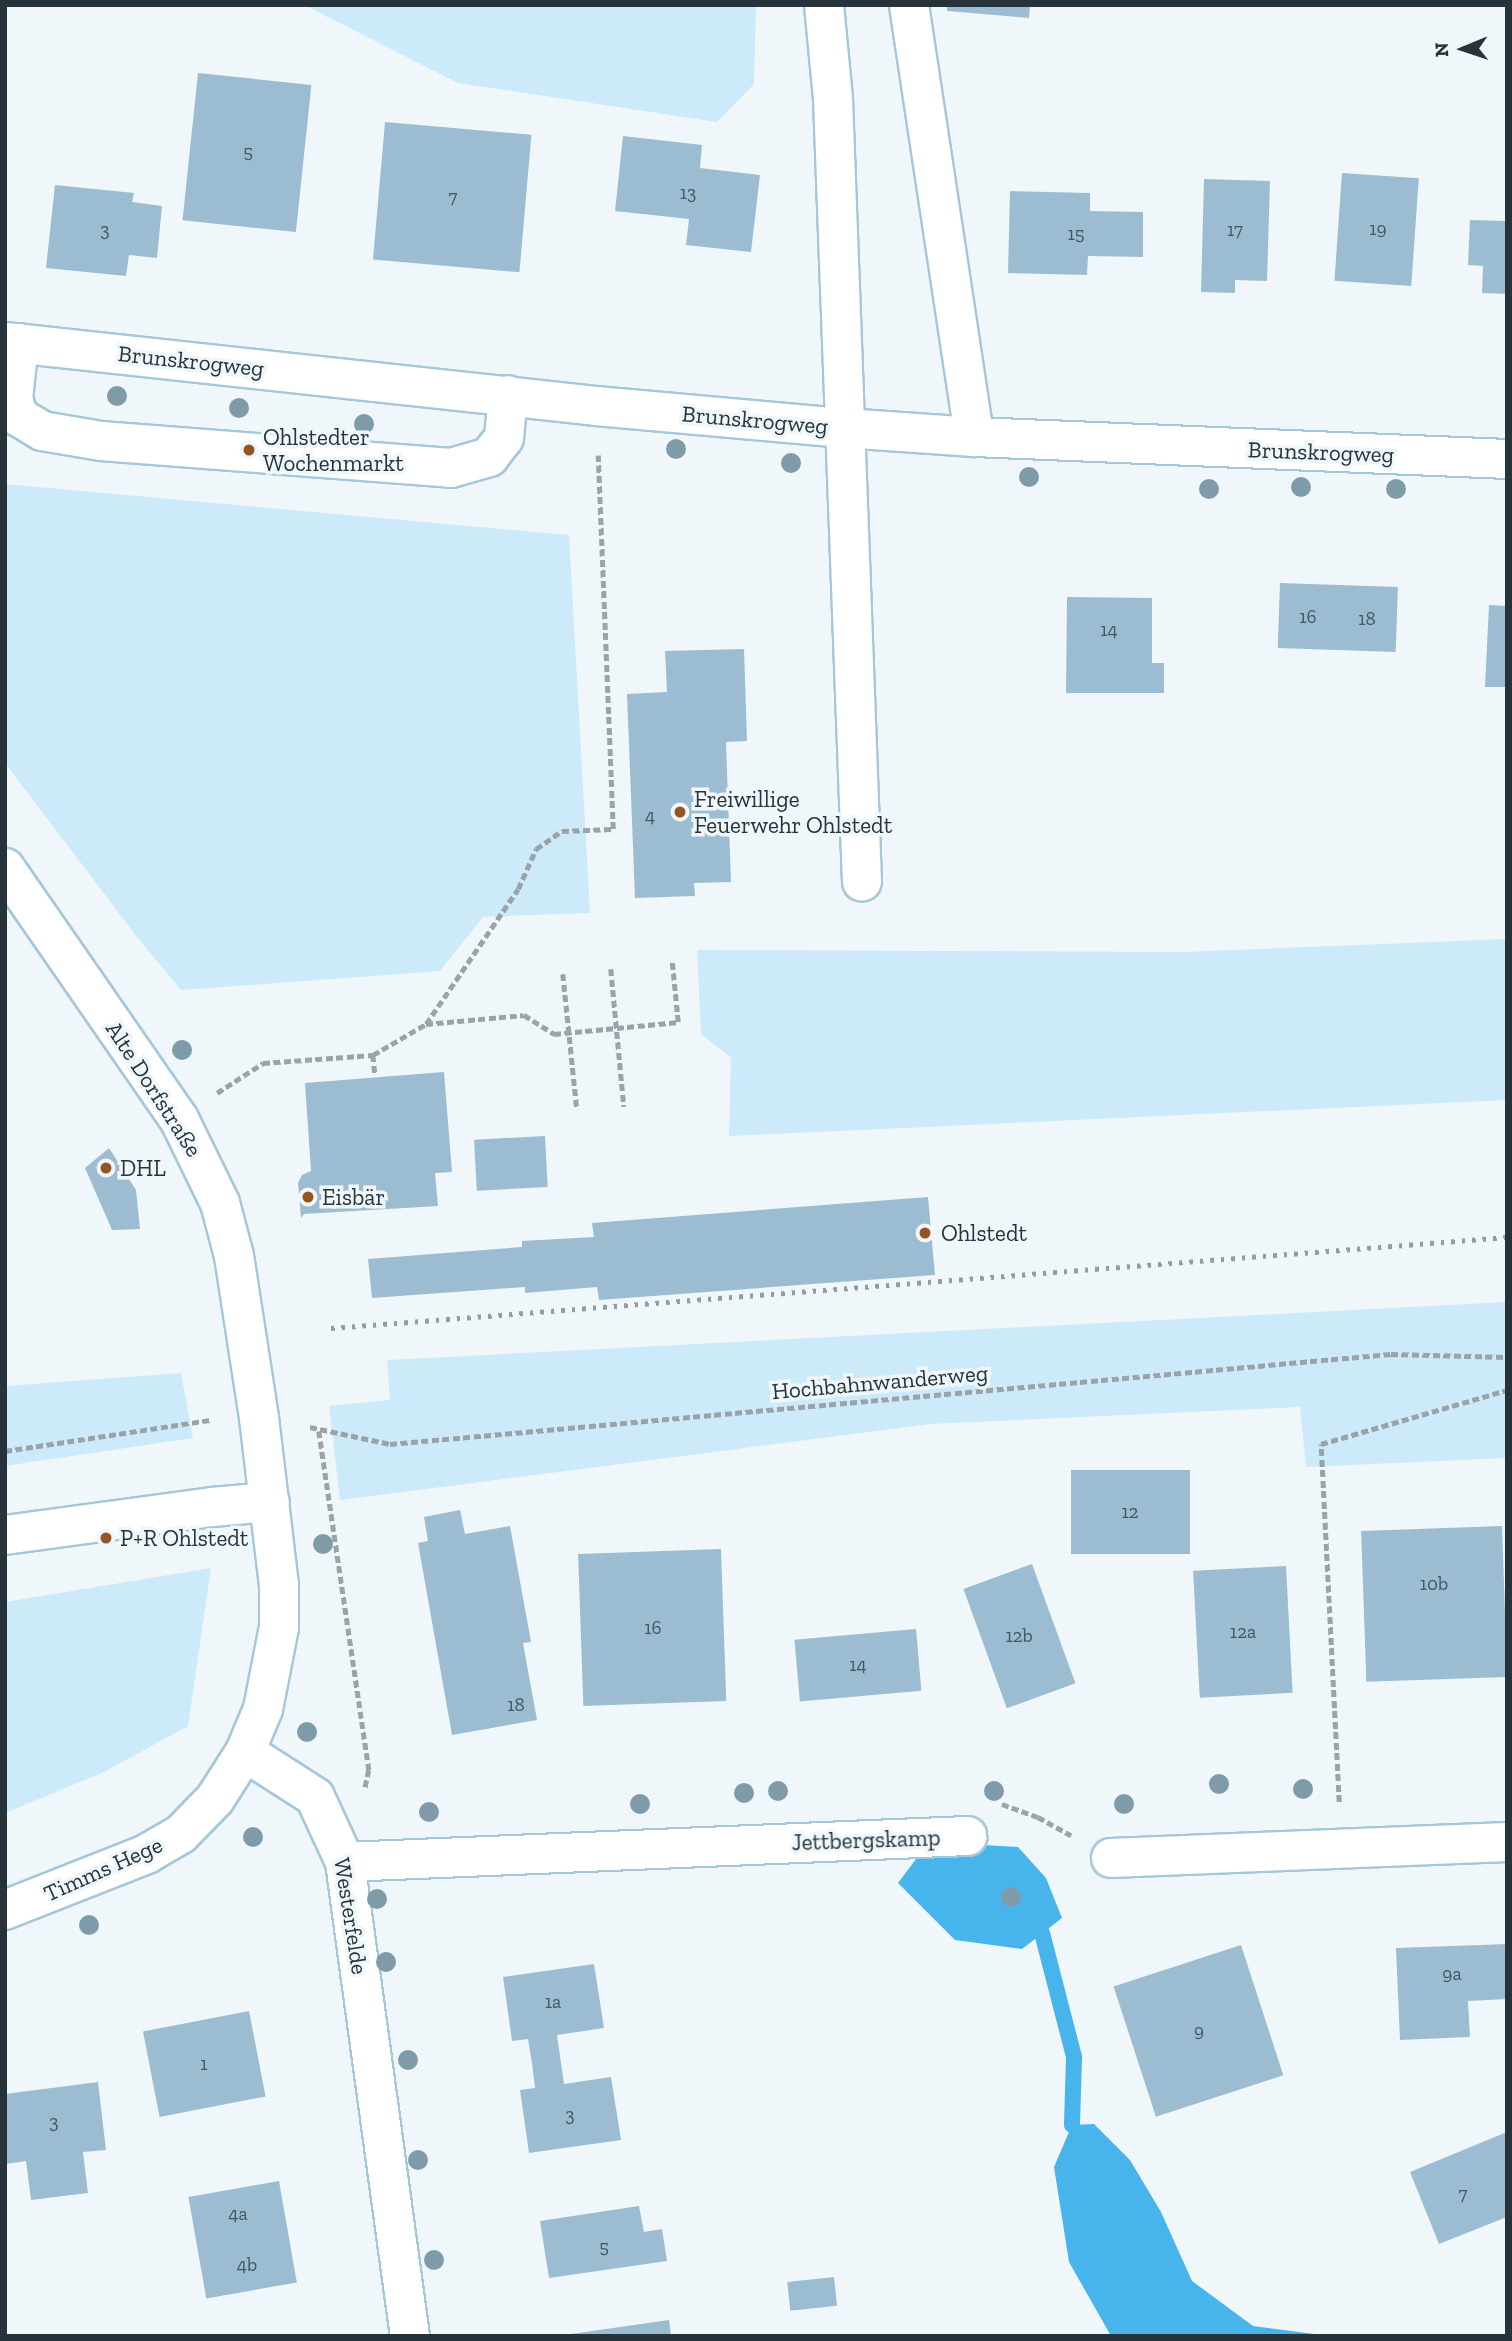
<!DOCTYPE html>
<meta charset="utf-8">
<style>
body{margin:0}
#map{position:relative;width:1512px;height:2341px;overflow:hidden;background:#f0f7fb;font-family:"Zilla Slab",serif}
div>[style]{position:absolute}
.green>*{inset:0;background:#cdeafb}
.water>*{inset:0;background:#47b5eb}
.stream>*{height:16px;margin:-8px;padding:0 8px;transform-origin:8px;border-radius:8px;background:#47b5eb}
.building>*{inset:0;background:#9cbdd1;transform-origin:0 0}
.path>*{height:4.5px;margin-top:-2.25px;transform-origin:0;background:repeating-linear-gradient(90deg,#99a3a8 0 7px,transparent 0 10.5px)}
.roads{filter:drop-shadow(2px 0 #a5c7da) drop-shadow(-2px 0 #a5c7da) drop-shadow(0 2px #a5c7da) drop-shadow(0 -2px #a5c7da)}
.minor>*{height:38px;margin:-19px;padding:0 19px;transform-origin:19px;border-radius:19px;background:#fff}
.rail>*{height:5px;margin-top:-2.5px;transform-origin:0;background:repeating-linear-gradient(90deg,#929ca2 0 3.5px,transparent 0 10.5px)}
.trees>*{width:20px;height:20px;margin:-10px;border-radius:50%;background:#7f9baa}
.dots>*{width:19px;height:19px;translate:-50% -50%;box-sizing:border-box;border:4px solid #f0f7fb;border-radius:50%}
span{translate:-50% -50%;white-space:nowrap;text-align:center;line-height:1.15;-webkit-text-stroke:7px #f0f7fb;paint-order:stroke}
.number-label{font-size:19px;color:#445660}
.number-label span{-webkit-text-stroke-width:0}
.street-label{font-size:23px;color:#26333b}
.poi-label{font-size:23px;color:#26333b}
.left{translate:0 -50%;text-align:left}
.frame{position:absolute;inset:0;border:7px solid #26333b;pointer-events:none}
.north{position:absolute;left:1428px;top:14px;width:70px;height:70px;-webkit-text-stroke:5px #f0f7fb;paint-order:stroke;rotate:268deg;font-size:19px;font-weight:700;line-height:28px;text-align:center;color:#26333b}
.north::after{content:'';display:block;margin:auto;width:24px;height:32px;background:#26333b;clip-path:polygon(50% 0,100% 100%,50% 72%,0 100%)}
</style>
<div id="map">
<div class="green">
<i style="clip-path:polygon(304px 5px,756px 5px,754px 84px,717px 122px,458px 83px)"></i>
<i style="clip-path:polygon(5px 484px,569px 535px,590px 913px,483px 917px,440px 971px,181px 990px,137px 937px,5px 763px)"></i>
<i style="clip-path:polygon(1507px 939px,1507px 1100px,729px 1136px,731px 1058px,701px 1034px,697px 950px,1183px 952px)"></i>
<i style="clip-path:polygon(1507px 1302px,1507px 1458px,1306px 1467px,1300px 1407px,931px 1424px,340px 1500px,329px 1406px,390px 1400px,387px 1360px)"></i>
<i style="clip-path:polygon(181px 1373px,193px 1438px,5px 1466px,5px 1386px)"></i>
<i style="clip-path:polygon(211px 1568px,188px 1726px,102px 1773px,5px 1813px,5px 1602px)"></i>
</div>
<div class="water">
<i style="clip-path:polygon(929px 1842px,1018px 1847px,1046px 1878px,1062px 1918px,1022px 1949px,955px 1940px,898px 1883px)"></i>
<i style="clip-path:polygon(1094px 2124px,1130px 2160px,1161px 2212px,1192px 2281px,1253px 2326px,1330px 2336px,1111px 2336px,1069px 2262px,1054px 2167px,1072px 2125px)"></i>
</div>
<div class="stream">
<i style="left:1042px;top:1933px;width:128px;rotate:75.5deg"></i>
<i style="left:1074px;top:2057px;width:68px;rotate:91.7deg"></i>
</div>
<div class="building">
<i style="clip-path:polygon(947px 5px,1030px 5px,1029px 18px,947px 11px)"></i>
<i style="left:198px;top:73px;width:114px;height:148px;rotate:6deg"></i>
<i style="left:385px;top:122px;width:147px;height:138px;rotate:5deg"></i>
<i style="clip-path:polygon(623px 136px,702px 145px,700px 168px,760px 175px,751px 252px,686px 245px,689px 219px,615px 211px)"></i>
<i style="left:1342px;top:173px;width:77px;height:108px;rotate:4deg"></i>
<i style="clip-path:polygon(1204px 179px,1270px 181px,1267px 281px,1235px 280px,1235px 293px,1201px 292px)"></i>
<i style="clip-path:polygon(55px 185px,134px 193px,132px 202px,162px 206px,157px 258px,129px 255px,126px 276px,46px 268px)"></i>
<i style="clip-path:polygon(1010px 191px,1090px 193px,1090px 211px,1143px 212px,1143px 257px,1088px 256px,1087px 275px,1008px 273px)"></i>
<i style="clip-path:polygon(1470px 220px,1507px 221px,1507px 294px,1482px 293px,1483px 266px,1468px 265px)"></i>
<i style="left:1280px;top:583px;width:118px;height:65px;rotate:2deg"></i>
<i style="clip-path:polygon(1067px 597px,1152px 598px,1152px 663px,1164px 663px,1164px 693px,1066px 693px)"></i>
<i style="clip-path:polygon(1489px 605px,1507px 606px,1507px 687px,1485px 687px)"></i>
<i style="clip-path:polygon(744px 649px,747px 741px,726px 742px,731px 882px,694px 883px,695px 896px,635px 898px,627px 694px,667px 692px,665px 651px)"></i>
<i style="clip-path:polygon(444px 1072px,452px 1172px,435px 1173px,438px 1206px,304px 1214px,301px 1218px,298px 1183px,302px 1175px,311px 1171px,305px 1083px)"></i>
<i style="left:545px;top:1136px;width:51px;height:71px;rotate:87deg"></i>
<i style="clip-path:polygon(109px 1148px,136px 1190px,140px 1229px,112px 1230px,85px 1168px)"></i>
<i style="clip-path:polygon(928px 1197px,935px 1275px,599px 1300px,597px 1287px,525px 1293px,525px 1287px,372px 1298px,368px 1259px,522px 1247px,522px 1241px,594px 1237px,592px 1223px)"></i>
<i style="left:1071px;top:1470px;width:119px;height:84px"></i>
<i style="clip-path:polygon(460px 1510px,465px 1534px,510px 1526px,531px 1642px,523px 1643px,537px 1720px,452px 1735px,418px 1543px,428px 1541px,424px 1517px)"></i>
<i style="left:1502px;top:1526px;width:151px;height:141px;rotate:88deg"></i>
<i style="left:721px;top:1549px;width:152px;height:143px;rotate:88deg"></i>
<i style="left:1032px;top:1564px;width:127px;height:73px;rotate:70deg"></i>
<i style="left:1286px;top:1566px;width:127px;height:93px;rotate:87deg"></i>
<i style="left:916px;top:1629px;width:62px;height:122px;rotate:85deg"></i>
<i style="clip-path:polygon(1507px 1944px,1507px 1999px,1468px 2001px,1470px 2037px,1400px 2040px,1396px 1948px)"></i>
<i style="left:1241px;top:1945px;width:137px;height:134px;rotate:72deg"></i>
<i style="clip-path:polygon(594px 1964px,604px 2028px,557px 2035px,564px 2084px,611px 2077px,621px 2140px,529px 2153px,520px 2090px,535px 2088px,532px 2063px,528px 2039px,512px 2041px,503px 1977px)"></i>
<i style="left:249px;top:2011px;width:87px;height:108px;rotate:79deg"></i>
<i style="clip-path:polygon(98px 2082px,106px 2150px,83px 2152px,88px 2193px,31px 2200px,26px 2161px,5px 2164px,5px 2094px)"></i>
<i style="clip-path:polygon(1507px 2132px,1507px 2217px,1439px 2244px,1410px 2172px)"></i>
<i style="left:279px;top:2181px;width:103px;height:92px;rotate:80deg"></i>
<i style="clip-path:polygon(639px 2206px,644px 2232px,662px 2229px,667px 2261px,549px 2278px,540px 2221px)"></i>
<i style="left:834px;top:2277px;width:29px;height:47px;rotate:84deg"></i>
<i style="clip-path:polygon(669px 2320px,671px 2336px,571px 2336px,571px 2334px)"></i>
</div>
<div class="path">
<i style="left:611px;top:969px;width:138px;rotate:84.6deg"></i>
<i style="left:563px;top:974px;width:136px;rotate:84.1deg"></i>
<i style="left:426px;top:1024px;width:163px;rotate:-55.7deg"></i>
<i style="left:518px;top:889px;width:44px;rotate:-65.8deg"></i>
<i style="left:536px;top:849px;width:32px;rotate:-35deg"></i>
<i style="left:562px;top:831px;width:51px;rotate:-2.2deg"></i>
<i style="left:613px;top:829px;width:374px;rotate:-92.3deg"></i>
<i style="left:373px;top:1055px;width:20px;rotate:84deg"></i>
<i style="left:217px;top:1093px;width:55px;rotate:-33.1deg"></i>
<i style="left:263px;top:1063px;width:110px;rotate:-4.2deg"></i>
<i style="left:373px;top:1055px;width:61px;rotate:-30.3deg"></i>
<i style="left:426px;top:1024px;width:98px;rotate:-5.2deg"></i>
<i style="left:524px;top:1015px;width:36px;rotate:32deg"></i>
<i style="left:554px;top:1034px;width:125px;rotate:-5.5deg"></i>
<i style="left:678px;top:1022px;width:60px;rotate:-95.7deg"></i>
<i style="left:310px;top:1427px;width:82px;rotate:12deg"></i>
<i style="left:390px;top:1444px;width:1005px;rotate:-5.14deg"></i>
<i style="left:1391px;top:1354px;width:116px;rotate:1.5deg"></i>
<i style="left:319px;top:1431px;width:343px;rotate:81.6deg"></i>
<i style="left:369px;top:1770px;width:19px;rotate:102deg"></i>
<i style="left:5px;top:1451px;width:208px;rotate:-8.6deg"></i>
<i style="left:1339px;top:1802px;width:358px;rotate:-92.9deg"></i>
<i style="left:1321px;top:1444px;width:194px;rotate:-16.2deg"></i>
<i style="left:1002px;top:1804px;width:38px;rotate:20deg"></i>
<i style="left:1038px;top:1817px;width:38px;rotate:29deg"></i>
</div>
<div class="roads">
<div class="minor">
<i style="left:824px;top:5px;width:94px;rotate:84.5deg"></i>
<i style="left:833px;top:99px;width:783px;rotate:87.88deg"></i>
<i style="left:909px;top:5px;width:437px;rotate:81.4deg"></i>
<i style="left:5px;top:342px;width:594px;rotate:6.18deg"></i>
<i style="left:596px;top:406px;width:249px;rotate:5.1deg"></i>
<i style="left:844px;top:428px;width:130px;rotate:4deg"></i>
<i style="left:974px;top:437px;width:533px;rotate:2.36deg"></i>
<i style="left:19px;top:343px;width:56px;rotate:96.1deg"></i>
<i style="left:13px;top:399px;width:19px;rotate:72deg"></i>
<i style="left:19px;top:417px;width:27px;rotate:31deg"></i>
<i style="left:42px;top:431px;width:60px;rotate:9.6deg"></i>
<i style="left:101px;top:441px;width:351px;rotate:4.4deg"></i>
<i style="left:451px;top:468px;width:40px;rotate:-16deg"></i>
<i style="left:489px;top:457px;width:24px;rotate:-52deg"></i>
<i style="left:504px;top:438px;width:43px;rotate:-84.7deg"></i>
<i style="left:5px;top:868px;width:305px;rotate:55.3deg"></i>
<i style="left:179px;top:1119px;width:93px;rotate:64deg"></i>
<i style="left:220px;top:1203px;width:55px;rotate:75.2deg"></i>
<i style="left:234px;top:1256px;width:164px;rotate:81.2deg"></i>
<i style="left:259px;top:1418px;width:168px;rotate:83.2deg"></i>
<i style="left:279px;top:1585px;width:42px;rotate:90deg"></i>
<i style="left:279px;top:1627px;width:84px;rotate:101deg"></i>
<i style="left:263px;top:1709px;width:47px;rotate:112.7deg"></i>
<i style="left:245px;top:1752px;width:56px;rotate:122.6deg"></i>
<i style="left:215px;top:1799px;width:49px;rotate:134.2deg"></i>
<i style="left:181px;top:1834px;width:39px;rotate:150deg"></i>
<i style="left:147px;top:1854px;width:153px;rotate:158.5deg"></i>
<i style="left:5px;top:1535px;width:209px;rotate:-7.7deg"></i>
<i style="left:212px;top:1507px;width:58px;rotate:-4.9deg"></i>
<i style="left:245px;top:1752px;width:83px;rotate:32.7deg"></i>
<i style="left:315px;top:1797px;width:72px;rotate:65.2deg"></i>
<i style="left:345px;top:1862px;width:478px;rotate:82.2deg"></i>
<i style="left:1111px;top:1858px;width:396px;rotate:-2.3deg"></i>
<i style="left:345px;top:1862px;width:623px;rotate:-2.39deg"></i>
</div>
</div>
<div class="rail">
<i style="left:331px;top:1328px;width:1180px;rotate:-4.42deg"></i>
</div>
<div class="trees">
<i style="left:117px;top:396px"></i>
<i style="left:239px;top:408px"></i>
<i style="left:364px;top:424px"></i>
<i style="left:676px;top:449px"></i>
<i style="left:791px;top:463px"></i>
<i style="left:1029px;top:477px"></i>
<i style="left:1301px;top:487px"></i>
<i style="left:1209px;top:489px"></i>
<i style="left:1396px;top:489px"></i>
<i style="left:182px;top:1050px"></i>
<i style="left:323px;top:1544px"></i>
<i style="left:307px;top:1732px"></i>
<i style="left:1219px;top:1784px"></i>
<i style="left:1303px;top:1789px"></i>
<i style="left:778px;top:1791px"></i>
<i style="left:994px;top:1791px"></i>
<i style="left:744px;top:1793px"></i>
<i style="left:640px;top:1804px"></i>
<i style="left:1124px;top:1804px"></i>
<i style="left:429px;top:1812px"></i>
<i style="left:253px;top:1837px"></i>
<i style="left:1011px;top:1897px"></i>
<i style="left:377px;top:1899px"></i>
<i style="left:89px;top:1925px"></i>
<i style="left:386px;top:1962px"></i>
<i style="left:408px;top:2060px"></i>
<i style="left:418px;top:2160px"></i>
<i style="left:434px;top:2260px"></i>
</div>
<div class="dots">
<i style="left:249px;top:450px;background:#975423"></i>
<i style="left:680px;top:812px;background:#975423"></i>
<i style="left:106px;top:1168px;background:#975423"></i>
<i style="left:308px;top:1197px;background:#975423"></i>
<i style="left:925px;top:1233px;background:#975423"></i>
<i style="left:106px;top:1538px;background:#975423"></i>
</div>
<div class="number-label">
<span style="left:248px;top:152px">5</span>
<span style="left:688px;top:193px">13</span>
<span style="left:453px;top:197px">7</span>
<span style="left:1378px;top:229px">19</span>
<span style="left:105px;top:230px">3</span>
<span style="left:1235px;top:230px">17</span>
<span style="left:1076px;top:234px">15</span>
<span style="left:1308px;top:617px">16</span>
<span style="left:1367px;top:619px">18</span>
<span style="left:1109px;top:630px">14</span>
<span style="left:650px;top:816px">4</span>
<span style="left:1130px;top:1512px">12</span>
<span style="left:1434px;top:1584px">10b</span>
<span style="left:653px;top:1628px">16</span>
<span style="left:1243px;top:1632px">12a</span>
<span style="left:1019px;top:1636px">12b</span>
<span style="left:858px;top:1665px">14</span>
<span style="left:516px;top:1705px">18</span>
<span style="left:1452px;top:1974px">9a</span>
<span style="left:553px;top:2002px">1a</span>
<span style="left:1199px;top:2031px">9</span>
<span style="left:204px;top:2064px">1</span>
<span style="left:570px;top:2115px">3</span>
<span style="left:54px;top:2122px">3</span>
<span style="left:1463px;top:2194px">7</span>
<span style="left:238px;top:2214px">4a</span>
<span style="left:604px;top:2247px">5</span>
<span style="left:247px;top:2265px">4b</span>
</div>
<div class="street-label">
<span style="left:191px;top:361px;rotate:6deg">Brunskrogweg</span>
<span style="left:755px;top:420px;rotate:5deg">Brunskrogweg</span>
<span style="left:1321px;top:452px;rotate:2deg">Brunskrogweg</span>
<span style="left:154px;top:1089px;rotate:57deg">Alte Dorfstraße</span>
<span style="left:880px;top:1382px;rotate:-5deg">Hochbahnwanderweg</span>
<span style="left:866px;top:1840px;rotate:-2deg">Jettbergskamp</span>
<span style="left:103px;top:1869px;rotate:-24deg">Timms Hege</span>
<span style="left:351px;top:1916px;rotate:81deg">Westerfelde</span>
</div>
<div class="poi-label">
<span class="left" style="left:263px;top:450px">Ohlstedter<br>Wochenmarkt</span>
<span class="left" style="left:694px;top:812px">Freiwillige<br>Feuerwehr Ohlstedt</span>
<span class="left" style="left:120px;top:1168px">DHL</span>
<span class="left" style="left:322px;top:1197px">Eisbär</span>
<span class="left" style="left:941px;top:1233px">Ohlstedt</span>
<span class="left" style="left:120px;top:1538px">P+R Ohlstedt</span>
</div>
<div class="frame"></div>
<div class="north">N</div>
</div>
